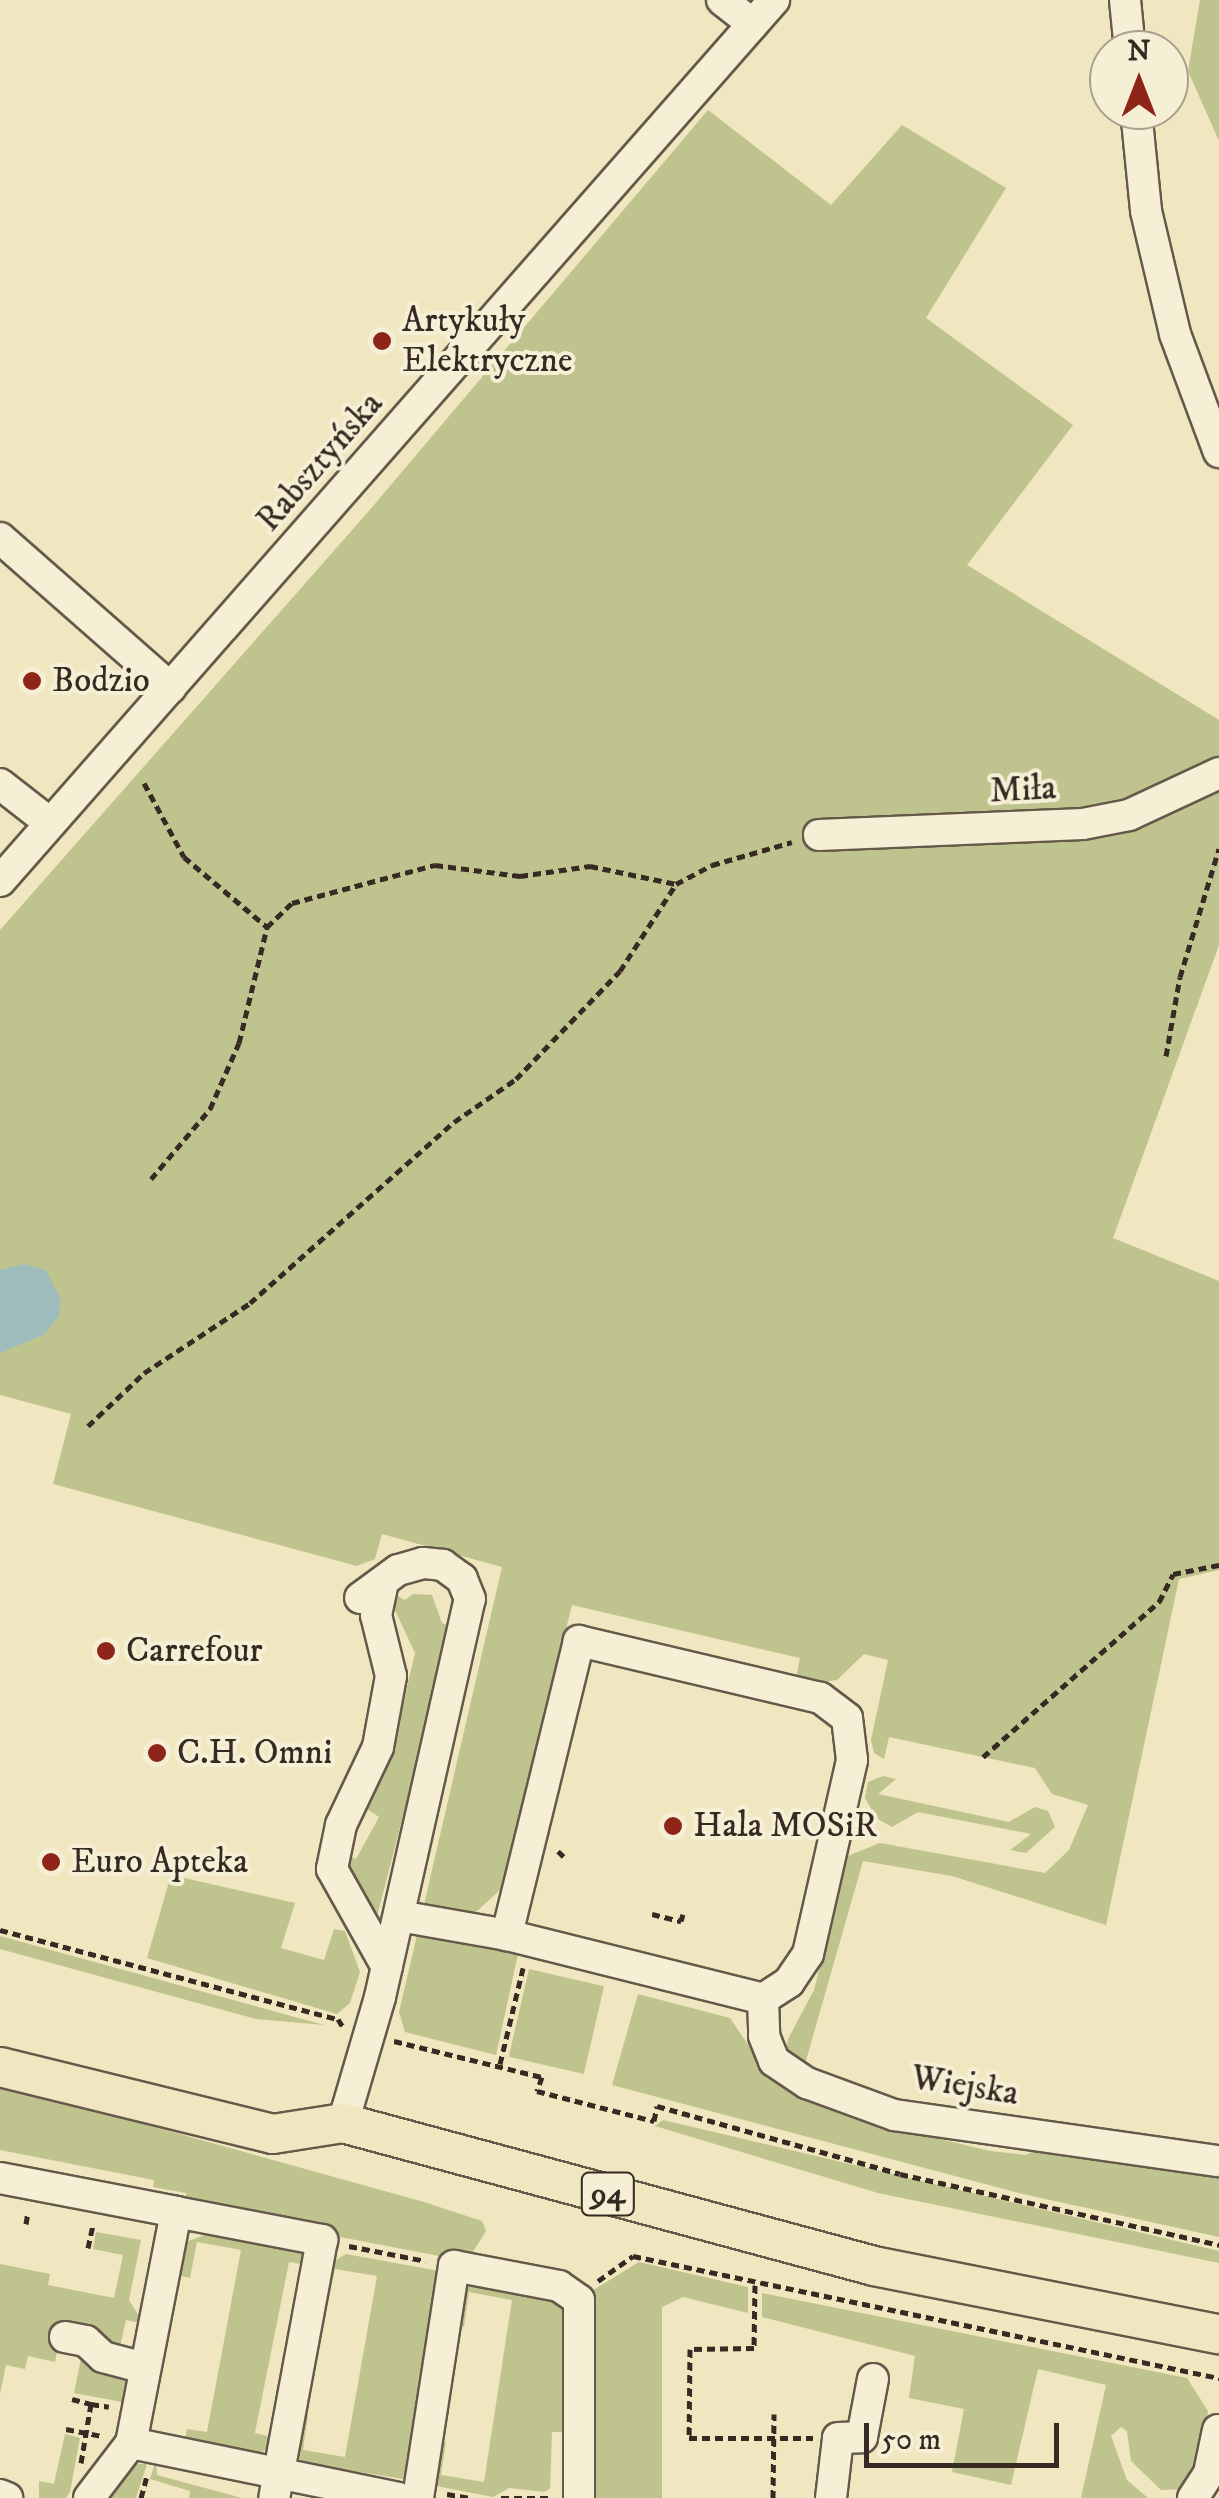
<!DOCTYPE html>
<meta charset="utf-8">
<style>
body{margin:0}
#map{position:relative;width:1219px;height:2498px;overflow:hidden;background:#f0e6bf;font-family:"IM FELL DW Pica",serif}
div>[style]{position:absolute}
.green>*{inset:0;background:#bfc38e;transform-origin:0 0}
.water>*{inset:0;background:#9ebdbc}
.path>*{height:5px;margin-top:-2.5px;transform-origin:0;background:repeating-linear-gradient(90deg,#372a23 0 8px,transparent 0 13px)}
.roads{filter:drop-shadow(2px 0 #65594a) drop-shadow(-2px 0 #65594a) drop-shadow(0 2px #65594a) drop-shadow(0 -2px #65594a)}
.minor>*{height:30px;margin:-15px;padding:0 15px;transform-origin:15px;border-radius:15px;background:#f5efd5}
.major>*{height:38px;margin:-19px;padding:0 19px;transform-origin:19px;border-radius:19px;background:#f0e6bf}
.dots>*{width:28px;height:28px;translate:-50% -50%;box-sizing:border-box;border:5px solid #f5efd5;border-radius:50%}
span{translate:-50% -50%;white-space:nowrap;text-align:center;line-height:1.15;-webkit-text-stroke:8px #f5efd5;paint-order:stroke}
.shield-label span{padding:2px 8px;background:#f5efd5;border:2px solid;border-radius:8px;-webkit-text-stroke-width:0}
.shield-label{font-size:32px;color:#372a23;font-weight:700}
.poi-label{font-size:35px;color:#372a23}
.left{translate:0 -50%;text-align:left}
.street-label{font-size:35px;color:#372a23}
.north{position:absolute;left:1089px;top:30px;width:100px;height:100px;box-sizing:border-box;background:#f5efd5;border:2px solid #a9a08e;border-radius:50%;rotate:0deg;font-size:28px;font-weight:700;line-height:40px;text-align:center;color:#372a23}
.north::after{content:'';display:block;margin:auto;width:35px;height:45px;background:#8f2418;clip-path:polygon(50% 0,100% 100%,50% 72%,0 100%)}
.scale{position:absolute;left:864px;top:2423px;width:195px;height:45px;box-sizing:border-box;border:5px solid #372a23;border-top:0;padding-left:12px;font-size:30px;line-height:35px;white-space:nowrap;color:#372a23;-webkit-text-stroke:8px #f5efd5;paint-order:stroke}
</style>
<div id="map">
<div class="green">
<i style="clip-path:polygon(1200px 0,1219px 0,1219px 141px,1188px 71px)"></i>
<i style="clip-path:polygon(708px 110px,831px 205px,902px 125px,1006px 188px,926px 318px,1073px 425px,967px 565px,1219px 720px,1219px 945px,1113px 1238px,1219px 1281px,1219px 1570px,1179px 1579px,1106px 1925px,952px 1876px,863px 1861px,803px 2071px,786px 2052px,788px 2039px,814px 1990px,848px 1856px,880px 1843px,1045px 1873px,1069px 1850px,1088px 1805px,1052px 1794px,1035px 1768px,889px 1737px,884px 1759px,874px 1753px,871px 1740px,888px 1660px,864px 1654px,837px 1680px,818px 1683px,796px 1679px,800px 1658px,572px 1605px,502px 1888px,473px 1915px,423px 1909px,502px 1567px,382px 1534px,375px 1559px,357px 1566px,53px 1484px,71px 1414px,0 1395px,0 930px,368px 512px)"></i>
<i style="clip-path:polygon(413px 1594px,432px 1595px,442px 1623px,452px 1627px,375px 1924px,350px 1875px,348px 1855px,356px 1859px,379px 1817px,367px 1809px,388px 1767px,415px 1653px,394px 1608px,398px 1596px,405px 1600px)"></i>
<i style="clip-path:polygon(883px 1776px,896px 1779px,878px 1794px,1009px 1822px,1035px 1807px,1048px 1811px,1055px 1827px,1026px 1853px,1010px 1850px,1031px 1834px,918px 1812px,892px 1827px,876px 1818px,865px 1798px,868px 1782px)"></i>
<i style="clip-path:polygon(171px 1875px,295px 1903px,281px 1948px,324px 1960px,334px 1929px,345px 1931px,360px 1972px,350px 2003px,337px 2014px,147px 1958px)"></i>
<i style="clip-path:polygon(418px 1931px,518px 1954px,496px 2055px,405px 2032px,399px 2012px)"></i>
<i style="clip-path:polygon(0 1936px,324px 2025px,256px 2019px,0 1949px)"></i>
<i style="left:529px;top:1969px;width:77px;height:90px;rotate:13deg"></i>
<i style="clip-path:polygon(638px 1994px,730px 2018px,767px 2073px,915px 2133px,990px 2151px,1026px 2155px,1041px 2147px,1219px 2172px,1219px 2237px,1023px 2194px,612px 2085px)"></i>
<i style="clip-path:polygon(0 2084px,424px 2202px,482px 2221px,486px 2231px,469px 2258px,460px 2260px,184px 2207px,186px 2193px,153px 2187px,154px 2180px,0 2150px)"></i>
<i style="clip-path:polygon(663px 2120px,1219px 2251px,1219px 2263px,878px 2193px,655px 2126px)"></i>
<i style="clip-path:polygon(215px 2231px,306px 2252px,313px 2266px,289px 2262px,255px 2433px,279px 2439px,261px 2453px,185px 2439px,187px 2429px,207px 2432px,241px 2250px,197px 2242px,190px 2278px,181px 2276px,186px 2242px)"></i>
<i style="clip-path:polygon(96px 2232px,141px 2240px,129px 2300px,144px 2324px,126px 2320px,120px 2347px,59px 2343px,55px 2362px,28px 2356px,25px 2369px,6px 2365px,0 2394px,0 2264px,50px 2274px,48px 2285px,114px 2298px,123px 2255px,93px 2249px)"></i>
<i style="clip-path:polygon(346px 2254px,439px 2271px,409px 2480px,304px 2463px,295px 2455px,303px 2414px,308px 2415px,303px 2450px,345px 2457px,377px 2276px,335px 2269px,328px 2302px,323px 2301px,331px 2263px)"></i>
<i style="clip-path:polygon(639px 2262px,748px 2287px,748px 2313px,683px 2297px,662px 2307px,662px 2498px,590px 2498px,590px 2292px)"></i>
<i style="clip-path:polygon(464px 2280px,562px 2298px,567px 2316px,564px 2432px,552px 2432px,550px 2489px,544px 2492px,509px 2488px,493px 2497px,436px 2486px,440px 2441px,446px 2442px,441px 2475px,484px 2482px,512px 2300px,469px 2292px,464px 2327px,455px 2326px)"></i>
<i style="clip-path:polygon(762px 2293px,1187px 2378px,1208px 2411px,1204px 2452px,1186px 2489px,1161px 2490px,1131px 2461px,1127px 2431px,1121px 2427px,1111px 2436px,1127px 2480px,1148px 2498px,1081px 2498px,1106px 2385px,1038px 2369px,1011px 2485px,952px 2472px,964px 2409px,909px 2398px,915px 2356px,762px 2317px)"></i>
<i style="clip-path:polygon(83px 2349px,128px 2369px,122px 2402px,74px 2393px)"></i>
<i style="clip-path:polygon(65px 2434px,80px 2438px,70px 2492px,66px 2498px,39px 2498px,39px 2481px,54px 2484px)"></i>
<i style="clip-path:polygon(156px 2460px,157px 2475px,242px 2498px,189px 2498px,190px 2491px,150px 2479px)"></i>
<i style="clip-path:polygon(135px 2464px,147px 2464px,136px 2498px,107px 2498px)"></i>
</div>
<div class="water">
<i style="clip-path:polygon(24px 1264px,46px 1270px,61px 1300px,59px 1316px,45px 1334px,0 1353px,0 1270px)"></i>
</div>
<div class="path">
<i style="left:144px;top:783px;width:84px;rotate:61.6deg"></i>
<i style="left:184px;top:857px;width:109px;rotate:40.1deg"></i>
<i style="left:1166px;top:1056px;width:80px;rotate:-80deg"></i>
<i style="left:1180px;top:977px;width:134px;rotate:-73.1deg"></i>
<i style="left:151px;top:1179px;width:92px;rotate:-49.9deg"></i>
<i style="left:210px;top:1109px;width:72px;rotate:-66.3deg"></i>
<i style="left:239px;top:1043px;width:119px;rotate:-76.4deg"></i>
<i style="left:267px;top:927px;width:35px;rotate:-44deg"></i>
<i style="left:292px;top:903px;width:148px;rotate:-14.9deg"></i>
<i style="left:435px;top:865px;width:86px;rotate:7.4deg"></i>
<i style="left:520px;top:876px;width:71px;rotate:-8.1deg"></i>
<i style="left:590px;top:866px;width:88px;rotate:11.8deg"></i>
<i style="left:88px;top:1426px;width:77px;rotate:-43.4deg"></i>
<i style="left:144px;top:1373px;width:127px;rotate:-33.4deg"></i>
<i style="left:250px;top:1303px;width:273px;rotate:-41.6deg"></i>
<i style="left:454px;top:1122px;width:75px;rotate:-34.7deg"></i>
<i style="left:516px;top:1079px;width:150px;rotate:-46.1deg"></i>
<i style="left:620px;top:971px;width:103px;rotate:-57.2deg"></i>
<i style="left:676px;top:884px;width:41px;rotate:-27.8deg"></i>
<i style="left:712px;top:865px;width:83px;rotate:-16deg"></i>
<i style="left:983px;top:1757px;width:235px;rotate:-41.4deg"></i>
<i style="left:1159px;top:1602px;width:31px;rotate:-63deg"></i>
<i style="left:1173px;top:1574px;width:47px;rotate:-11.1deg"></i>
<i style="left:558px;top:1851px;width:10px;rotate:45deg"></i>
<i style="left:652px;top:1914px;width:30px;rotate:14deg"></i>
<i style="left:681px;top:1921px;width:7px;rotate:-74deg"></i>
<i style="left:0;top:1930px;width:350px;rotate:14.8deg"></i>
<i style="left:338px;top:2019px;width:9px;rotate:58deg"></i>
<i style="left:394px;top:2041px;width:152px;rotate:13.7deg"></i>
<i style="left:542px;top:2077px;width:15px;rotate:110deg"></i>
<i style="left:537px;top:2091px;width:121px;rotate:14.4deg"></i>
<i style="left:654px;top:2121px;width:15px;rotate:-79deg"></i>
<i style="left:657px;top:2106px;width:252px;rotate:15.6deg"></i>
<i style="left:900px;top:2174px;width:327px;rotate:12.5deg"></i>
<i style="left:500px;top:2064px;width:99px;rotate:-76.5deg"></i>
<i style="left:26px;top:2224px;width:12px;rotate:-81deg"></i>
<i style="left:349px;top:2246px;width:78px;rotate:11deg"></i>
<i style="left:88px;top:2248px;width:25px;rotate:-78deg"></i>
<i style="left:598px;top:2281px;width:43px;rotate:-35.5deg"></i>
<i style="left:633px;top:2256px;width:599px;rotate:11.76deg"></i>
<i style="left:755px;top:2285px;width:63px;rotate:90.9deg"></i>
<i style="left:754px;top:2348px;width:64px;rotate:179.1deg"></i>
<i style="left:690px;top:2349px;width:89px;rotate:90.6deg"></i>
<i style="left:689px;top:2438px;width:124px"></i>
<i style="left:72px;top:2399px;width:20px;rotate:15deg"></i>
<i style="left:66px;top:2429px;width:36px;rotate:11deg"></i>
<i style="left:81px;top:2463px;width:60px;rotate:-80.4deg"></i>
<i style="left:91px;top:2404px;width:18px;rotate:9deg"></i>
<i style="left:447px;top:2494px;width:22px;rotate:10deg"></i>
<i style="left:141px;top:2498px;width:24px;rotate:-75deg"></i>
<i style="left:501px;top:2498px;width:49px"></i>
<i style="left:773px;top:2498px;width:84px;rotate:-89.3deg"></i>
</div>
<div class="roads">
<div class="minor">
<i style="left:722px;top:0;width:39px;rotate:38deg"></i>
<i style="left:1125px;top:0;width:50px;rotate:84.3deg"></i>
<i style="left:1136px;top:110px;width:101px;rotate:84.3deg"></i>
<i style="left:1146px;top:211px;width:126px;rotate:76.7deg"></i>
<i style="left:1175px;top:334px;width:126px;rotate:69.6deg"></i>
<i style="left:0;top:538px;width:227px;rotate:41.3deg"></i>
<i style="left:0;top:784px;width:63px;rotate:38deg"></i>
<i style="left:819px;top:835px;width:264px;rotate:-2.4deg"></i>
<i style="left:1083px;top:824px;width:47px;rotate:-11.1deg"></i>
<i style="left:1129px;top:815px;width:99px;rotate:-25deg"></i>
<i style="left:0;top:881px;width:1173px;rotate:-48.7deg"></i>
<i style="left:382px;top:1587px;width:29px;rotate:102deg"></i>
<i style="left:376px;top:1615px;width:63px;rotate:76.2deg"></i>
<i style="left:391px;top:1676px;width:72px;rotate:100.4deg"></i>
<i style="left:378px;top:1747px;width:86px;rotate:115.4deg"></i>
<i style="left:341px;top:1825px;width:45px;rotate:101.6deg"></i>
<i style="left:332px;top:1869px;width:112px;rotate:60.7deg"></i>
<i style="left:399px;top:1916px;width:110px;rotate:10deg"></i>
<i style="left:507px;top:1935px;width:264px;rotate:14deg"></i>
<i style="left:763px;top:1999px;width:31px;rotate:-33deg"></i>
<i style="left:789px;top:1982px;width:34px;rotate:-56deg"></i>
<i style="left:808px;top:1954px;width:199px;rotate:-77.2deg"></i>
<i style="left:852px;top:1760px;width:42px;rotate:-96.8deg"></i>
<i style="left:847px;top:1718px;width:34px;rotate:-143deg"></i>
<i style="left:820px;top:1698px;width:248px;rotate:-166.7deg"></i>
<i style="left:579px;top:1641px;width:303px;rotate:103.8deg"></i>
<i style="left:763px;top:1999px;width:37px;rotate:88deg"></i>
<i style="left:764px;top:2036px;width:27px;rotate:68deg"></i>
<i style="left:774px;top:2061px;width:40px;rotate:34deg"></i>
<i style="left:807px;top:2083px;width:93px;rotate:20.2deg"></i>
<i style="left:894px;top:2115px;width:328px;rotate:8.1deg"></i>
<i style="left:343px;top:2123px;width:131px;rotate:-73.6deg"></i>
<i style="left:380px;top:1997px;width:408px;rotate:-77.3deg"></i>
<i style="left:470px;top:1599px;width:22px;rotate:-112deg"></i>
<i style="left:462px;top:1579px;width:24px;rotate:-144deg"></i>
<i style="left:443px;top:1565px;width:20px;rotate:-174deg"></i>
<i style="left:423px;top:1563px;width:26px;rotate:164deg"></i>
<i style="left:398px;top:1570px;width:47px;rotate:143.6deg"></i>
<i style="left:0;top:2178px;width:179px;rotate:10.9deg"></i>
<i style="left:176px;top:2212px;width:235px;rotate:101deg"></i>
<i style="left:131px;top:2443px;width:69px;rotate:127.4deg"></i>
<i style="left:176px;top:2212px;width:149px;rotate:10.9deg"></i>
<i style="left:322px;top:2240px;width:262px;rotate:100.5deg"></i>
<i style="left:65px;top:2337px;width:21px;rotate:11deg"></i>
<i style="left:86px;top:2341px;width:23px;rotate:43deg"></i>
<i style="left:103px;top:2357px;width:43px;rotate:14.7deg"></i>
<i style="left:131px;top:2443px;width:273px;rotate:11.6deg"></i>
<i style="left:0;top:2495px;width:8px;rotate:23deg"></i>
<i style="left:418px;top:2498px;width:235px;rotate:-81.2deg"></i>
<i style="left:454px;top:2266px;width:107px;rotate:10.8deg"></i>
<i style="left:559px;top:2286px;width:24px;rotate:35deg"></i>
<i style="left:579px;top:2300px;width:198px;rotate:90deg"></i>
<i style="left:831px;top:2498px;width:60px;rotate:-83.3deg"></i>
<i style="left:838px;top:2438px;width:24px;rotate:-2deg"></i>
<i style="left:862px;top:2437px;width:59px;rotate:-79.3deg"></i>
<i style="left:1193px;top:2498px;width:30px;rotate:-57deg"></i>
<i style="left:1209px;top:2473px;width:44px;rotate:-78.2deg"></i>
</div>
<div class="major">
<i style="left:0;top:2067px;width:281px;rotate:13.8deg"></i>
<i style="left:273px;top:2134px;width:71px;rotate:-8.9deg"></i>
<i style="left:343px;top:2123px;width:550px;rotate:15.07deg"></i>
<i style="left:874px;top:2266px;width:352px;rotate:11.2deg"></i>
</div>
</div>
<div class="dots">
<i style="left:382px;top:341px;background:#8f2418"></i>
<i style="left:32px;top:681px;background:#8f2418"></i>
<i style="left:106px;top:1651px;background:#8f2418"></i>
<i style="left:157px;top:1753px;background:#8f2418"></i>
<i style="left:673px;top:1826px;background:#8f2418"></i>
<i style="left:51px;top:1862px;background:#8f2418"></i>
</div>
<div class="shield-label">
<span style="left:608px;top:2194px">94</span>
</div>
<div class="poi-label">
<span class="left" style="left:402px;top:341px">Artykuły<br>Elektryczne</span>
<span class="left" style="left:52px;top:681px">Bodzio</span>
<span class="left" style="left:126px;top:1651px">Carrefour</span>
<span class="left" style="left:177px;top:1753px">C.H. Omni</span>
<span class="left" style="left:693px;top:1826px">Hala MOSiR</span>
<span class="left" style="left:71px;top:1862px">Euro Apteka</span>
</div>
<div class="street-label">
<span style="left:320px;top:462px;rotate:-49deg">Rabsztyńska</span>
<span style="left:1023px;top:790px;rotate:-3deg">Miła</span>
<span style="left:965px;top:2086px;rotate:9deg">Wiejska</span>
</div>
<div class="north">N</div>
<div class="scale">50 m</div>
</div>
